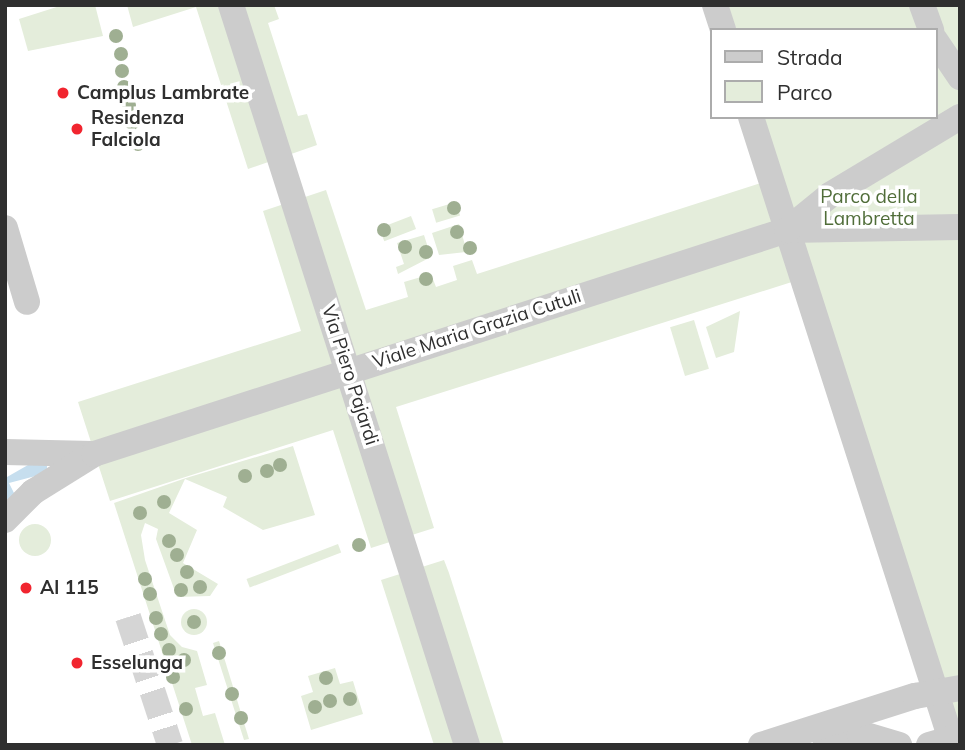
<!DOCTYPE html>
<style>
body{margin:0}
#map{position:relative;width:965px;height:750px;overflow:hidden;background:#fff;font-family:Mulish,sans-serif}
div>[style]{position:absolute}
.green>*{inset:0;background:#e4eddb;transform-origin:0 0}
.round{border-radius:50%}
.water>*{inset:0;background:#c6deee}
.minor-tunnel>*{height:26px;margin-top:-13px;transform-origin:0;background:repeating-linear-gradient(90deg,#d5d5d5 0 26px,transparent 0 39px)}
.minor>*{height:26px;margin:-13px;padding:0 13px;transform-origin:13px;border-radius:13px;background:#ccc}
.trees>*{width:14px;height:14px;margin:-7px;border-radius:50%;background:#9faf92}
.dots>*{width:19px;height:19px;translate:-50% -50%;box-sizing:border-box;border:4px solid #fff;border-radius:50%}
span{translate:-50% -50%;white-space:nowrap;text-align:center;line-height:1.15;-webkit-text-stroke:7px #fff;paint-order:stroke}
.poi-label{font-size:19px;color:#2f2f2f;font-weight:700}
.left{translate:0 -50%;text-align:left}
.park-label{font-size:19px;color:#506d39}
.street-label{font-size:19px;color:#2f2f2f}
.frame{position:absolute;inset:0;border:7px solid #2f2f2f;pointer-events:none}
.legend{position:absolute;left:710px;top:28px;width:228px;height:91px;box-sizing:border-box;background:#fff;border:2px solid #acacac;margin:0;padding:9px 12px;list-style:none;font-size:21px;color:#2f2f2f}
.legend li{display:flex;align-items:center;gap:14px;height:35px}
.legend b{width:35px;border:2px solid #acacac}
</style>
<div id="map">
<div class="green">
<i style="clip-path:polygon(63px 5px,95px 5px,103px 36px,28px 51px,19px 19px)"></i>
<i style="clip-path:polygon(127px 5px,274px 5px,279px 19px,268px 23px,298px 116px,307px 114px,317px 145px,248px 169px,196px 7px,133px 27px)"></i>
<i style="clip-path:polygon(709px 5px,960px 5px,960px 723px,954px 724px,795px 281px,396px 407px,434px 528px,371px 548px,333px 430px,110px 501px,78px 402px,301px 331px,263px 211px,326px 190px,366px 310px,408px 297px,404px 282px,431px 274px,436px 287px,457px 280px,453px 266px,472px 260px,477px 274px,764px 182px,744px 117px,935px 117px,935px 30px,717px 30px)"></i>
<i style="left:456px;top:202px;width:14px;height:25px;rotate:73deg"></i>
<i style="left:411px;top:216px;width:14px;height:34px;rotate:69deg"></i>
<i style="clip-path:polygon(459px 224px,465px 245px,473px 243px,475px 251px,439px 255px,432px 233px)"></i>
<i style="clip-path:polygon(424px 235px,431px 257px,398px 274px,396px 267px,404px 264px,397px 243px)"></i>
<i style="clip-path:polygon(740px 311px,734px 352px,716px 358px,706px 327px)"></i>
<i style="left:694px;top:320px;width:51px;height:25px;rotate:73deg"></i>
<i style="clip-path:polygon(293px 446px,315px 515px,263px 530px,223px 507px,227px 497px,185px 479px,169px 513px,197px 530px,183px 563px,218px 584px,210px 596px,177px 597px,156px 539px,158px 529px,145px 523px,141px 535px,145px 560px,170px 635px,182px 647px,197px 651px,207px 685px,195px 688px,203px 716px,215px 713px,225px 745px,192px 745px,114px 503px,186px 478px)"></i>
<i class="round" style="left:19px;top:524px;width:32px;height:32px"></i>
<i style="left:338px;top:544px;width:9px;height:98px;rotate:69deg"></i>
<i style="clip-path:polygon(444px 560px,449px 573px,504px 745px,434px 745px,381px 580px)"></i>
<i class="round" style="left:181px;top:609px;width:26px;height:26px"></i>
<i style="clip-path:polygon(219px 641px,249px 739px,244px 740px,213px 643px)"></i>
<i style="clip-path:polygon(335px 668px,340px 684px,353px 681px,363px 714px,311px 730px,301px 696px,313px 692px,308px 676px)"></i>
</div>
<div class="water">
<i style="clip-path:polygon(35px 461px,47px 465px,47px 473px,9px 483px,16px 497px,5px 508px,5px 469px,7px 477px)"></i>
</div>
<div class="minor-tunnel">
<i style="left:128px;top:617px;width:135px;rotate:71.8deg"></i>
</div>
<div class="minor">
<i style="left:231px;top:5px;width:777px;rotate:72.31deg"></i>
<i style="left:715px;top:5px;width:26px;rotate:72deg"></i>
<i style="left:922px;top:5px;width:27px;rotate:70deg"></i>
<i style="left:935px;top:40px;width:45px;rotate:56deg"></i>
<i style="left:751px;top:117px;width:641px;rotate:72.19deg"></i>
<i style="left:5px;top:228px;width:77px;rotate:73.4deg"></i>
<i style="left:787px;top:230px;width:173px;rotate:-1deg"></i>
<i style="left:5px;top:452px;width:88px;rotate:1.3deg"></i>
<i style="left:5px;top:520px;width:40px;rotate:-45deg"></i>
<i style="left:33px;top:492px;width:72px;rotate:-31.9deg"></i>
<i style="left:94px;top:454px;width:728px;rotate:-17.91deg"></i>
<i style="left:787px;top:230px;width:55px;rotate:-39.1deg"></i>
<i style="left:830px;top:195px;width:152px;rotate:-31deg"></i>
<i style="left:824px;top:736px;width:35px;rotate:-5deg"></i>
<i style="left:859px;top:733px;width:42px;rotate:16.7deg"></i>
<i style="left:761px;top:745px;width:162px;rotate:-17.7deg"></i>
<i style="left:915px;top:696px;width:46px;rotate:-10.1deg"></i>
<i style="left:929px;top:745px;width:32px;rotate:-16deg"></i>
</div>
<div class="trees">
<i style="left:116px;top:36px"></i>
<i style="left:121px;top:54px"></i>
<i style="left:122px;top:71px"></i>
<i style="left:124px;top:87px"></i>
<i style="left:129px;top:105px"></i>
<i style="left:132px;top:123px"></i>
<i style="left:138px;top:144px"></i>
<i style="left:454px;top:208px"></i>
<i style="left:384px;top:230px"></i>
<i style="left:457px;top:232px"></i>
<i style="left:405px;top:247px"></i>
<i style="left:470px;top:248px"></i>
<i style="left:426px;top:252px"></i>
<i style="left:426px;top:279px"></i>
<i style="left:280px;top:465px"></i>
<i style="left:267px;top:471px"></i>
<i style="left:245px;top:476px"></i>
<i style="left:164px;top:502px"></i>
<i style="left:140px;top:513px"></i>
<i style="left:169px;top:541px"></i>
<i style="left:359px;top:545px"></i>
<i style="left:177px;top:555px"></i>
<i style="left:187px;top:572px"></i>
<i style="left:145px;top:579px"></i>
<i style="left:200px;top:587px"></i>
<i style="left:181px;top:590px"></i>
<i style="left:150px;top:594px"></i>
<i style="left:156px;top:618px"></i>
<i style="left:194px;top:622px"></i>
<i style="left:161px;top:634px"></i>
<i style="left:169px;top:650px"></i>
<i style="left:219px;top:653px"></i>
<i style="left:184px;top:660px"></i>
<i style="left:173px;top:677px"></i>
<i style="left:326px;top:678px"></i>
<i style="left:232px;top:694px"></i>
<i style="left:350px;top:699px"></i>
<i style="left:330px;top:701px"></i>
<i style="left:315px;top:707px"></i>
<i style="left:186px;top:709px"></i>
<i style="left:241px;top:718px"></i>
</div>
<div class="dots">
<i style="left:63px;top:93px;background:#f1252f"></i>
<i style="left:77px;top:129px;background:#f1252f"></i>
<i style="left:26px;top:588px;background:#f1252f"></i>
<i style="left:77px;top:663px;background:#f1252f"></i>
</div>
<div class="poi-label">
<span class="left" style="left:77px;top:93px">Camplus Lambrate</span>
<span class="left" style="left:91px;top:129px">Residenza<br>Falciola</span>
<span class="left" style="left:40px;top:588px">Al 115</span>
<span class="left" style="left:91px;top:663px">Esselunga</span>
</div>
<div class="park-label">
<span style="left:869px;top:208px">Parco della<br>Lambretta</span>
</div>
<div class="street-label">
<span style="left:477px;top:329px;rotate:-18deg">Viale Maria Grazia Cutuli</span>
<span style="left:350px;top:375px;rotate:72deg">Via Piero Pajardi</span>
</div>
<div class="frame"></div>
<ul class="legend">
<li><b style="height:9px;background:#ccc"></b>Strada</li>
<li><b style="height:19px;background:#e4eddb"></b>Parco</li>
</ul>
</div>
